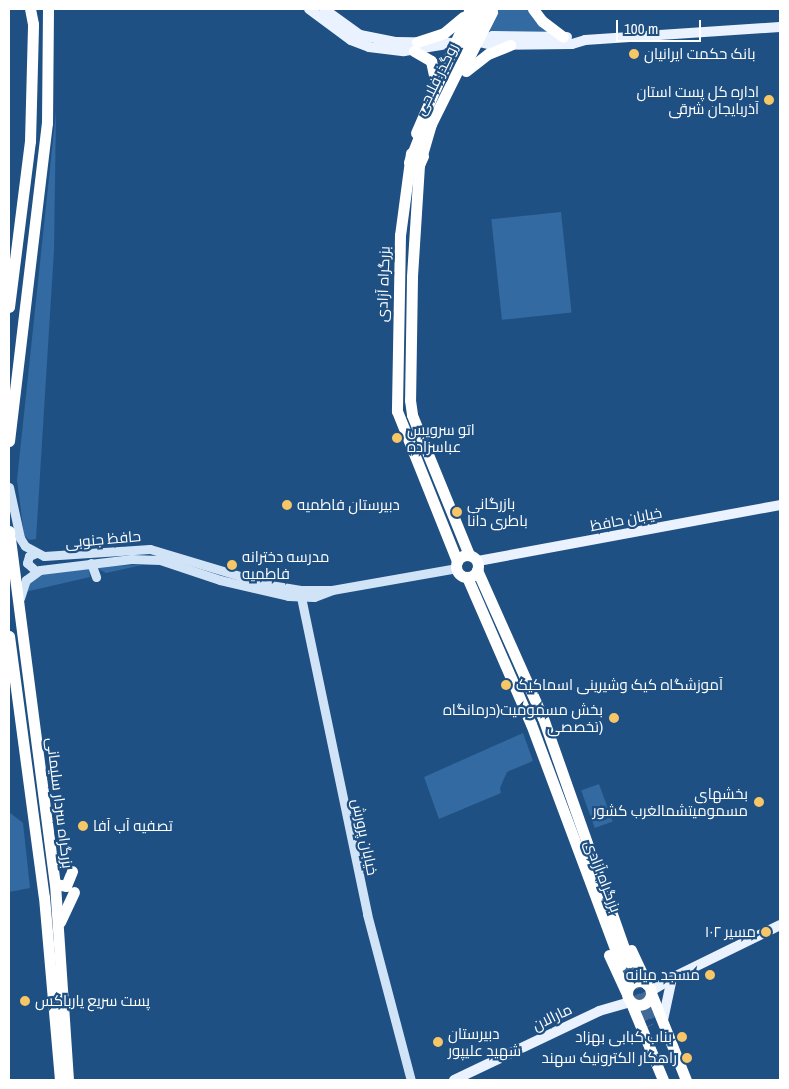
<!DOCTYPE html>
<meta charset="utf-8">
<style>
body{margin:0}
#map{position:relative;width:789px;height:1089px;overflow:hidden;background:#1f5083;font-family:"Archivo Narrow",Cairo,sans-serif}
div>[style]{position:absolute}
.green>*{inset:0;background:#336aa1;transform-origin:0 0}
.highway-tunnel>*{height:11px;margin-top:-5.5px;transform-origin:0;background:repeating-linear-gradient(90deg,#416a96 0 11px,transparent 0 16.5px)}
.secondary>*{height:9px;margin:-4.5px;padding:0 4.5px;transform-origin:4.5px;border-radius:4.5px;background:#d1e3f7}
.primary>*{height:10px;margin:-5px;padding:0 5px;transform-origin:5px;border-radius:5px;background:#e9f2fe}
.highway>*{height:11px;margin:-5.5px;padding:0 5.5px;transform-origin:5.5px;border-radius:5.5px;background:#fff}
.highway>.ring{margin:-5.5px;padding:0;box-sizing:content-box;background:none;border:11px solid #fff;border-radius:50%}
.highway-bridge>*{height:11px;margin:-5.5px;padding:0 5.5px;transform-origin:5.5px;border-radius:5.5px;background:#fff}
.dots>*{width:14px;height:14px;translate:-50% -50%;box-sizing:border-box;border:2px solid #1f5083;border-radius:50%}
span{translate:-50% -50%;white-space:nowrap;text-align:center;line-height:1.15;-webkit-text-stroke:4.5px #1f5083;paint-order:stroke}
.poi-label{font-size:15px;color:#fff}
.left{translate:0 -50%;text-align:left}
.right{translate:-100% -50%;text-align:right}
.street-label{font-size:15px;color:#fff}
.frame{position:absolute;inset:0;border:10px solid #fff;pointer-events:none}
.scale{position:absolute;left:616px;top:20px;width:85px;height:22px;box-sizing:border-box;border:2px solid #fff;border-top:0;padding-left:6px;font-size:15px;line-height:18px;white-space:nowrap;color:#fff;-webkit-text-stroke:4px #1f5083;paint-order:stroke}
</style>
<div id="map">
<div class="green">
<i style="clip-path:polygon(497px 9px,529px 9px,554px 34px,489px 32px)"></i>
<i style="clip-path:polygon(56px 112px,54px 250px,36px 539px,29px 540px,24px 535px,17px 480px)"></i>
<i style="left:561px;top:212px;width:101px;height:70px;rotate:84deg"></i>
<i style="clip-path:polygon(142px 565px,106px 573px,97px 568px,98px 566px)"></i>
<i style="clip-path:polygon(89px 569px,90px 577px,25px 592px,24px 588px,37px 575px)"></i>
<i style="clip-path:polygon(523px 733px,533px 761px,507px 772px,500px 788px,501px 793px,439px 819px,424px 777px)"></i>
<i style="left:599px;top:784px;width:40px;height:19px;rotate:70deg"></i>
<i style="clip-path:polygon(9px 812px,23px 823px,30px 888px,9px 892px)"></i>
</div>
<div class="highway-tunnel">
<i style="left:629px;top:962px;width:64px;rotate:64.2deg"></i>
<i style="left:621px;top:965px;width:67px;rotate:66.1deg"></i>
</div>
<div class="secondary">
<i style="left:9px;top:487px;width:52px;rotate:77.8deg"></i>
<i style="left:20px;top:538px;width:9px;rotate:58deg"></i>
<i style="left:25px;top:546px;width:21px;rotate:28deg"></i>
<i style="left:44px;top:556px;width:106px;rotate:-3.8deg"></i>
<i style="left:150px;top:549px;width:125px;rotate:16.7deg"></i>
<i style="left:270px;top:585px;width:31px;rotate:9deg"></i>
<i style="left:301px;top:590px;width:31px"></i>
<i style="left:332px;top:590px;width:127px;rotate:-10deg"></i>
<i style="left:91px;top:563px;width:15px;rotate:70deg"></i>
<i style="left:36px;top:571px;width:12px;rotate:-138deg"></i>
<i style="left:27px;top:563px;width:7px;rotate:-74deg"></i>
<i style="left:29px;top:556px;width:8px;rotate:-23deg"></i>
<i style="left:301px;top:597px;width:324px;rotate:78.2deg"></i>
<i style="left:367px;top:914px;width:172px;rotate:75.2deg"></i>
<i style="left:20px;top:598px;width:19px;rotate:-72deg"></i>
<i style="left:26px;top:580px;width:17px;rotate:-36deg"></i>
<i style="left:40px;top:570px;width:92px;rotate:-6.9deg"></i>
<i style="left:131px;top:559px;width:29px;rotate:2deg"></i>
<i style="left:160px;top:560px;width:63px;rotate:18.4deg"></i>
<i style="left:220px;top:580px;width:70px;rotate:13.2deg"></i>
<i style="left:288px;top:596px;width:26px;rotate:2deg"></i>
<i style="left:314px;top:597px;width:19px;rotate:-21deg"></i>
</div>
<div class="primary">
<i style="left:309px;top:9px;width:52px;rotate:36.4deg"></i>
<i style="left:351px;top:40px;width:19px;rotate:21deg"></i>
<i style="left:369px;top:47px;width:35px;rotate:7deg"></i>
<i style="left:404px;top:51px;width:39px;rotate:-9deg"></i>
<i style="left:324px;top:9px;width:44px;rotate:35.8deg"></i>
<i style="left:360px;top:35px;width:37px;rotate:11deg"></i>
<i style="left:396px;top:42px;width:64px;rotate:0.9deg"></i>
<i style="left:477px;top:42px;width:17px;rotate:-21deg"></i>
<i style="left:493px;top:36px;width:74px;rotate:0.8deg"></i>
<i style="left:479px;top:42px;width:13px;rotate:13deg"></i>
<i style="left:492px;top:45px;width:80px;rotate:-0.7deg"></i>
<i style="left:572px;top:44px;width:14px;rotate:-17deg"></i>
<i style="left:585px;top:40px;width:195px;rotate:-3.8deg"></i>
<i style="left:478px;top:561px;width:307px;rotate:-10.5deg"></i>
<i style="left:651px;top:991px;width:29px;rotate:-31deg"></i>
<i style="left:676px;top:976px;width:116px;rotate:-26.1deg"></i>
<i style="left:663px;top:1020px;width:43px;rotate:-77.9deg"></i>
<i style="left:454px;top:1080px;width:161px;rotate:-25.4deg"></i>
<i style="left:599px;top:1011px;width:32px;rotate:-16deg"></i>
</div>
<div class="highway">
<i style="left:533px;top:9px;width:15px;rotate:53deg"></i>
<i style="left:542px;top:21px;width:26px;rotate:37deg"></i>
<i style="left:417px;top:42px;width:28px;rotate:-18deg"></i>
<i style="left:444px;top:33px;width:25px;rotate:-40deg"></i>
<i style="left:414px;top:51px;width:20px;rotate:30deg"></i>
<i style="left:431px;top:61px;width:24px;rotate:78deg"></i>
<i style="left:464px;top:67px;width:62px;rotate:-63deg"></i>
<i style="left:466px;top:71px;width:28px;rotate:-38deg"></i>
<i style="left:488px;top:54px;width:24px;rotate:-22deg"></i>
<i style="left:416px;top:133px;width:135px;rotate:-66.5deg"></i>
<i style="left:411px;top:153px;width:83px;rotate:97.6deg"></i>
<i style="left:400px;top:235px;width:176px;rotate:91deg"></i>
<i style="left:397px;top:411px;width:162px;rotate:68.2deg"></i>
<i style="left:423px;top:156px;width:10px;rotate:114deg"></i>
<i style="left:419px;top:165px;width:112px;rotate:93.6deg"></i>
<i style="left:412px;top:277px;width:123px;rotate:90.9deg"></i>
<i style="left:410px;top:400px;width:15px;rotate:82deg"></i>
<i style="left:412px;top:415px;width:151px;rotate:67.8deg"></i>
<i style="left:9px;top:307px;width:167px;rotate:-82.8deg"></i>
<i style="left:30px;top:141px;width:117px;rotate:-88.5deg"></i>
<i style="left:33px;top:24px;width:15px;rotate:-101deg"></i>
<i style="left:9px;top:441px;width:320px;rotate:-83.2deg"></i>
<i style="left:47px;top:123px;width:114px;rotate:-89.5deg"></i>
<i style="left:9px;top:531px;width:356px;rotate:82.6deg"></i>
<i style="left:55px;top:884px;width:196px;rotate:86.2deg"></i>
<i class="ring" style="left:456px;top:555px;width:11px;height:11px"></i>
<i style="left:477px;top:570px;width:162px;rotate:66deg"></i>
<i style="left:543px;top:718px;width:259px;rotate:70.6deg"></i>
<i style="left:467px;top:577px;width:160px;rotate:66.5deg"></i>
<i style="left:531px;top:724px;width:257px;rotate:69.5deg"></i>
<i style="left:9px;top:636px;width:263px;rotate:82.4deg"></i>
<i style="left:44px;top:897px;width:184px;rotate:85deg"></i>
<i style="left:55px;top:884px;width:11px;rotate:10deg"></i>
<i style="left:66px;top:886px;width:16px;rotate:-68deg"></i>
<i style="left:60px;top:922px;width:33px;rotate:-65deg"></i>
<i style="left:631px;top:950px;width:38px;rotate:65deg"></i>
<i style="left:609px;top:955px;width:41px;rotate:65.3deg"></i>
<i class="ring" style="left:627px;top:981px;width:13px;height:13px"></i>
<i style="left:651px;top:993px;width:94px;rotate:68.1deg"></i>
<i style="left:631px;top:1003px;width:83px;rotate:67.4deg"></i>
</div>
<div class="highway-bridge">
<i style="left:463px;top:42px;width:36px;rotate:-67deg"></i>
<i style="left:409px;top:162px;width:41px;rotate:-68.5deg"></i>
<i style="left:419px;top:165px;width:43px;rotate:-73.7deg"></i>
<i style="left:431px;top:124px;width:128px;rotate:-63.6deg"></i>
</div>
<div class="dots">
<i style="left:634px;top:54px;background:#f7c666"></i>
<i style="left:769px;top:100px;background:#f7c666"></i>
<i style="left:397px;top:438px;background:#f7c666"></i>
<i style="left:287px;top:505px;background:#f7c666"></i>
<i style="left:457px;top:512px;background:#f7c666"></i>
<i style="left:232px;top:565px;background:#f7c666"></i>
<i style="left:506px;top:685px;background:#f7c666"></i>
<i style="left:614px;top:718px;background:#f7c666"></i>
<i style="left:759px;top:802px;background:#f7c666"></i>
<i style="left:83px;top:826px;background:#f7c666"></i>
<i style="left:766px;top:932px;background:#f7c666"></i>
<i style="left:710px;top:975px;background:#f7c666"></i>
<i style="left:25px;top:1001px;background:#f7c666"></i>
<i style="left:682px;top:1037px;background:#f7c666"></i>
<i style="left:438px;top:1042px;background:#f7c666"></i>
<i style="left:687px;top:1058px;background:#f7c666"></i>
</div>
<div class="poi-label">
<span class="left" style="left:644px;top:54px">بانک حکمت ایرانیان</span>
<span class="right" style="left:759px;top:100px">اداره کل پست استان<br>آذربایجان شرقی</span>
<span class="left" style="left:407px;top:438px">اتو سرویس<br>عباسزاده</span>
<span class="left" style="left:467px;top:512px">بازرگانی<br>باطری دانا</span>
<span class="left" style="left:297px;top:505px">دبیرستان فاطمیه</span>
<span class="left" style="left:242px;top:565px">مدرسه دخترانه<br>فاطمیه</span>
<span class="left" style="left:516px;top:685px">آموزشگاه کیک وشیرینی اسماکیک</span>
<span class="right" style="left:603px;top:718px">بخش مسمومیت(درمانگاه<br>تخصصی)</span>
<span class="right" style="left:748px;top:802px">بخشهای<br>مسمومیتشمالغرب کشور</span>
<span class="left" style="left:93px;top:826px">تصفیه آب آفا</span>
<span class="right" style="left:756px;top:932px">مسیر ۱۰۲</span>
<span class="right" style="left:700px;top:975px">مسجد میانه</span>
<span class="left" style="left:35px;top:1001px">پست سریع یارباکس</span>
<span class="left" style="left:448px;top:1042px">دبیرستان<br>شهید علیپور</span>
<span class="right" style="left:672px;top:1037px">بناب کبابی بهزاد</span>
<span class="right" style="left:677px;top:1058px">راهکار الکترونیک سهند</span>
</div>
<div class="street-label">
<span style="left:436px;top:79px;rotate:-64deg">روگذر فلاحی</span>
<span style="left:383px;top:284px;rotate:-88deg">بزرگراه آزادی</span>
<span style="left:626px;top:519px;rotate:-11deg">خیابان حافظ</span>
<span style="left:103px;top:539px;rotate:-5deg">حافظ جنوبی</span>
<span style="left:60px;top:803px;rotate:83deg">بزرگراه سردار سلیمانی</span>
<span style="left:365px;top:837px;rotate:78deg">خیابان پرورش</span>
<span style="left:603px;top:876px;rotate:69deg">بزرگراه آزادی</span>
<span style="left:552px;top:1017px;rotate:-26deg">مارالان</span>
</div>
<div class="frame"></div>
<div class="scale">100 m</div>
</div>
